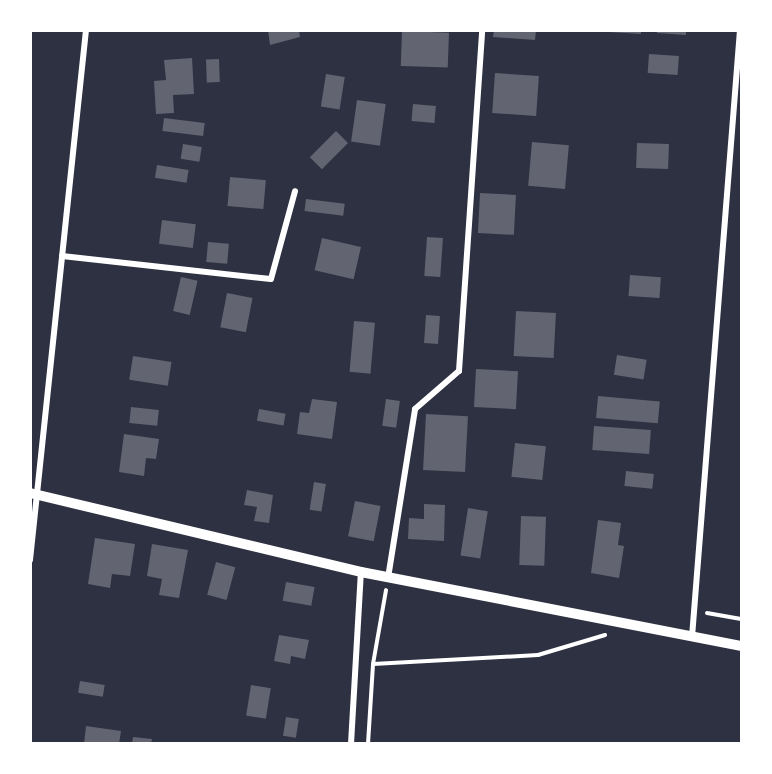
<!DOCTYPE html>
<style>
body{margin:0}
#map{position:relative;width:772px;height:774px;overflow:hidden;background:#2d3142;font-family:"Source Sans 3",sans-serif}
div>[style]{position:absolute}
.building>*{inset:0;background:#626471;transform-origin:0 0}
.path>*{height:4px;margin:-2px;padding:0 2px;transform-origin:2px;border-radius:2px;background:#fff}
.minor>*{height:6px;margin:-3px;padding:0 3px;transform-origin:3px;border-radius:3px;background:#fff}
.tertiary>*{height:10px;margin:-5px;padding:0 5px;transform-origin:5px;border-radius:5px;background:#fff}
span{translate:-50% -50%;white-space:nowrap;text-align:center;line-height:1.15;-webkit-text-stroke:6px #fff;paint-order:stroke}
.frame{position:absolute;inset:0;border:32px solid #fff;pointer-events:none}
</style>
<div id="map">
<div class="building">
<i style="clip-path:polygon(268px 30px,299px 30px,300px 37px,270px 45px)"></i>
<i style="clip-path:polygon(494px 30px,536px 30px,535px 40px,493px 37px)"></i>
<i style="clip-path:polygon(609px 30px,641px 30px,641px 34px,609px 32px)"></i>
<i style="clip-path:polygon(657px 30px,686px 30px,686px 35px,657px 33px)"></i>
<i style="left:402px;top:31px;width:47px;height:35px;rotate:2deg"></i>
<i style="left:649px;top:54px;width:30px;height:19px;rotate:4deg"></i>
<i style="clip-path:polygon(192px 58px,194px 94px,173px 95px,174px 113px,156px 114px,154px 81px,166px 80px,164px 60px)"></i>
<i style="left:219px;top:59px;width:23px;height:13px;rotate:88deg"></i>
<i style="left:495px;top:73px;width:44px;height:40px;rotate:4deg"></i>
<i style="left:326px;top:74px;width:19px;height:33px;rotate:9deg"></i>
<i style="left:357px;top:100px;width:29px;height:42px;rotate:8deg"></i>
<i style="left:413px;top:104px;width:23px;height:17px;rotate:5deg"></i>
<i style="left:164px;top:118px;width:41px;height:13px;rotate:7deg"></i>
<i style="left:336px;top:131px;width:17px;height:37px;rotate:45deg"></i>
<i style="left:532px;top:142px;width:37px;height:44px;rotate:5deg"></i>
<i style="left:637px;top:143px;width:32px;height:25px;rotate:2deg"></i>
<i style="left:183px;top:144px;width:19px;height:15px;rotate:9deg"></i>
<i style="left:157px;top:165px;width:32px;height:13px;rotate:9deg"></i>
<i style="left:230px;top:177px;width:36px;height:29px;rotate:5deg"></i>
<i style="left:480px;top:193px;width:36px;height:40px;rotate:3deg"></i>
<i style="left:306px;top:199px;width:39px;height:12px;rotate:7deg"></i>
<i style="left:162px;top:220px;width:34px;height:24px;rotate:7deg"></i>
<i style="left:427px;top:237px;width:16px;height:39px;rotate:4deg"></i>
<i style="left:322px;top:238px;width:40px;height:33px;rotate:13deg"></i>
<i style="left:208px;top:242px;width:21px;height:20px;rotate:5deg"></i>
<i style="left:630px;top:275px;width:31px;height:21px;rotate:4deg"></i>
<i style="left:181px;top:277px;width:17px;height:35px;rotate:13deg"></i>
<i style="left:227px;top:293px;width:26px;height:35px;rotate:11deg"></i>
<i style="left:516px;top:311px;width:40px;height:45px;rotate:3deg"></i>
<i style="left:426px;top:315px;width:14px;height:28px;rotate:4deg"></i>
<i style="left:354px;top:321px;width:21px;height:51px;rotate:5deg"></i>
<i style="left:617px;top:355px;width:30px;height:20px;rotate:9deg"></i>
<i style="left:133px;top:356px;width:39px;height:24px;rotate:9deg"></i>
<i style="left:476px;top:369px;width:42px;height:38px;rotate:3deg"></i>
<i style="left:598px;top:396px;width:62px;height:22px;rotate:5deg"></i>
<i style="clip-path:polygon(312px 399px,337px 402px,332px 439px,297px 434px,300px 412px,309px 413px)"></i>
<i style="left:386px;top:399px;width:14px;height:27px;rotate:8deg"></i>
<i style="left:131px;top:407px;width:28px;height:16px;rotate:6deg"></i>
<i style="left:259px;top:409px;width:27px;height:12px;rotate:10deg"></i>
<i style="left:426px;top:414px;width:42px;height:56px;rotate:3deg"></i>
<i style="left:594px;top:426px;width:57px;height:24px;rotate:4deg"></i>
<i style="clip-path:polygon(124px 434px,159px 439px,156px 459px,146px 458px,144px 476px,119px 472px)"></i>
<i style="left:515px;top:443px;width:31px;height:34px;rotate:6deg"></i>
<i style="left:626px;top:471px;width:28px;height:15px;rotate:6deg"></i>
<i style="left:314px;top:482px;width:12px;height:28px;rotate:9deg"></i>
<i style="clip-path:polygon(247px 490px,273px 495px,269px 523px,254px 521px,257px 507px,244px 505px)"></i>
<i style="left:355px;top:501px;width:26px;height:36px;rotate:11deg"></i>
<i style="clip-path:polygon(424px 504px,445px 505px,444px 541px,408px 539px,409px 518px,424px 519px)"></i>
<i style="left:468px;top:508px;width:20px;height:48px;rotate:9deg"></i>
<i style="left:521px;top:516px;width:25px;height:49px;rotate:2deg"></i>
<i style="clip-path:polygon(598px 520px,621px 523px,618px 545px,624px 546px,619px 578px,591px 573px)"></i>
<i style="clip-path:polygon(95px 538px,135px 544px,130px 576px,112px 574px,110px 588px,88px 584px)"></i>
<i style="clip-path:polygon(152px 544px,188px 550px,179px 598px,159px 595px,162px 579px,147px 576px)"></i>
<i style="left:216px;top:562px;width:20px;height:34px;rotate:15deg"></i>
<i style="left:286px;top:582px;width:29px;height:19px;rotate:10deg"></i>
<i style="clip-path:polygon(279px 635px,309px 640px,305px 659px,291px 656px,290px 664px,274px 661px)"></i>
<i style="left:80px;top:681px;width:25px;height:12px;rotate:9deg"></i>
<i style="left:251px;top:685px;width:20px;height:31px;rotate:9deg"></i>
<i style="left:286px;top:717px;width:13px;height:19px;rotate:9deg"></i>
<i style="clip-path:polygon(86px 726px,121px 731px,119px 744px,84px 744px)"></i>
<i style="clip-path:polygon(133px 737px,152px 739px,151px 744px,132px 744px)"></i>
</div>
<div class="path">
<i style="left:707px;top:613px;width:36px;rotate:10deg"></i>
<i style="left:373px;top:664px;width:165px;rotate:-3.1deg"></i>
<i style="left:538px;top:655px;width:70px;rotate:-16.6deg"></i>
<i style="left:368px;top:744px;width:80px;rotate:-86.4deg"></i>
<i style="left:373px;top:664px;width:75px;rotate:-80deg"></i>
</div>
<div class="minor">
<i style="left:62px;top:256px;width:210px;rotate:6.3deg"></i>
<i style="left:271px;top:279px;width:91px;rotate:-74.7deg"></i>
<i style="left:30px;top:560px;width:533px;rotate:-83.97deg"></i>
<i style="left:388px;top:578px;width:171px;rotate:-80.9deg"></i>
<i style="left:415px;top:409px;width:58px;rotate:-40.8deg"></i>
<i style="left:459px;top:371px;width:342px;rotate:-86.1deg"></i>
<i style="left:692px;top:637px;width:609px;rotate:-85.48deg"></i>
<i style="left:351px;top:744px;width:172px;rotate:-86.7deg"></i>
</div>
<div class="tertiary">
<i style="left:30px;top:493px;width:340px;rotate:13.4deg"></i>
<i style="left:361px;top:572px;width:388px;rotate:11deg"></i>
</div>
<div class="frame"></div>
</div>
